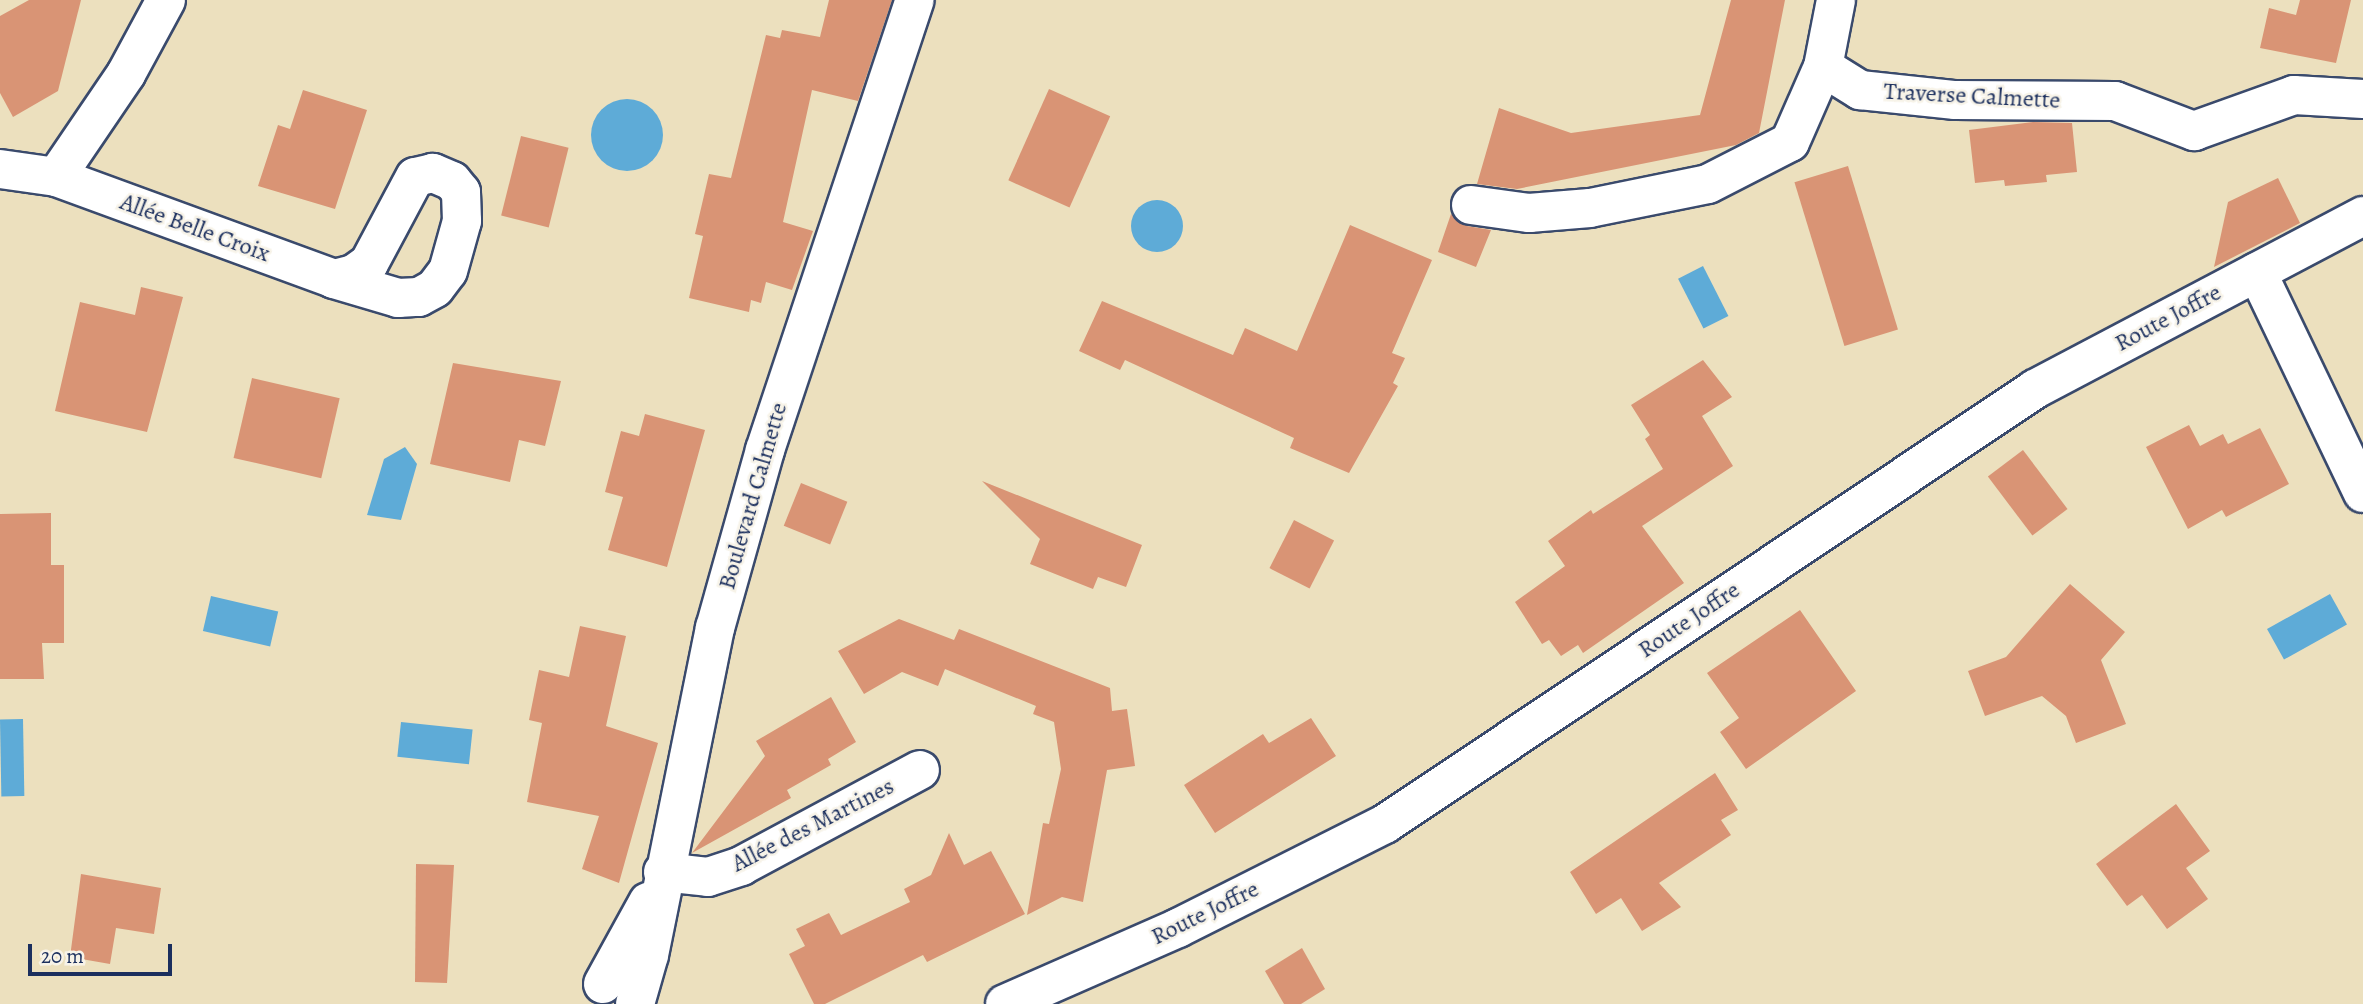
<!DOCTYPE html>
<meta charset="utf-8">
<style>
body{margin:0}
#map{position:relative;width:2363px;height:1004px;overflow:hidden;background:#ece0be;font-family:Alegreya,serif}
div>[style]{position:absolute}
.water>*{inset:0;background:#5eabd7;transform-origin:0 0}
.round{border-radius:50%}
.building>*{inset:0;background:#d99475;transform-origin:0 0}
.roads{filter:drop-shadow(2px 0 #3a4a6c) drop-shadow(-2px 0 #3a4a6c) drop-shadow(0 2px #3a4a6c) drop-shadow(0 -2px #3a4a6c)}
.street>*{height:38px;margin:-19px;padding:0 19px;transform-origin:19px;border-radius:19px;background:#fff}
span{translate:-50% -50%;white-space:nowrap;text-align:center;line-height:1.15;-webkit-text-stroke:5px #f7f3e8;paint-order:stroke}
.street-label{font-size:24px;color:#1b2f5e}
.scale{position:absolute;left:28px;top:944px;width:144px;height:32px;box-sizing:border-box;border:4px solid #1b2f5e;border-top:0;padding-left:9px;font-size:21px;line-height:24px;white-space:nowrap;color:#1b2f5e;-webkit-text-stroke:5px #f7f3e8;paint-order:stroke}
</style>
<div id="map">
<div class="water">
<i class="round" style="left:591px;top:99px;width:72px;height:72px"></i>
<i class="round" style="left:1131px;top:200px;width:52px;height:52px"></i>
<i style="left:1703px;top:266px;width:56px;height:28px;rotate:63deg"></i>
<i style="clip-path:polygon(405px 447px,417px 464px,401px 520px,367px 515px,384px 459px)"></i>
<i style="left:2330px;top:594px;width:35px;height:72px;rotate:61deg"></i>
<i style="left:211px;top:596px;width:69px;height:36px;rotate:13deg"></i>
<i style="left:23px;top:719px;width:77px;height:23px;rotate:89deg"></i>
<i style="left:401px;top:722px;width:72px;height:35px;rotate:6deg"></i>
</div>
<div class="building">
<i style="clip-path:polygon(29px 0,81px 0,58px 91px,13px 117px,0 93px,0 16px)"></i>
<i style="clip-path:polygon(829px 0,892px 0,858px 101px,812px 90px,783px 222px,813px 231px,792px 290px,766px 282px,761px 303px,751px 300px,749px 312px,689px 298px,703px 236px,695px 234px,709px 174px,731px 178px,766px 35px,780px 38px,782px 30px,820px 37px)"></i>
<i style="clip-path:polygon(1731px 0,1785px 0,1759px 133px,1736px 145px,1517px 189px,1477px 184px,1499px 108px,1571px 133px,1700px 115px)"></i>
<i style="clip-path:polygon(2300px 0,2351px 0,2336px 63px,2260px 48px,2269px 8px,2296px 15px)"></i>
<i style="left:1049px;top:89px;width:67px;height:100px;rotate:24deg"></i>
<i style="clip-path:polygon(303px 90px,367px 110px,335px 209px,258px 186px,278px 125px,290px 129px)"></i>
<i style="clip-path:polygon(2033px 122px,2072px 123px,2077px 172px,2046px 175px,2047px 182px,2005px 186px,2004px 180px,1975px 183px,1969px 130px)"></i>
<i style="left:521px;top:136px;width:49px;height:82px;rotate:14deg"></i>
<i style="left:1848px;top:166px;width:171px;height:56px;rotate:73deg"></i>
<i style="clip-path:polygon(2278px 178px,2300px 223px,2214px 267px,2228px 202px)"></i>
<i style="clip-path:polygon(1451px 214px,1467px 226px,1491px 230px,1476px 267px,1438px 252px)"></i>
<i style="clip-path:polygon(1350px 225px,1432px 260px,1392px 353px,1405px 358px,1393px 383px,1398px 386px,1349px 473px,1290px 448px,1294px 438px,1125px 360px,1120px 370px,1079px 351px,1102px 301px,1233px 355px,1245px 328px,1297px 351px)"></i>
<i style="clip-path:polygon(141px 287px,183px 297px,147px 432px,55px 411px,80px 302px,135px 315px)"></i>
<i style="clip-path:polygon(1703px 360px,1732px 397px,1702px 416px,1733px 466px,1642px 526px,1684px 583px,1583px 653px,1578px 645px,1561px 656px,1549px 640px,1542px 644px,1515px 602px,1565px 566px,1548px 541px,1591px 510px,1593px 514px,1663px 469px,1645px 439px,1650px 435px,1631px 405px)"></i>
<i style="clip-path:polygon(453px 363px,561px 381px,545px 446px,519px 440px,510px 482px,430px 464px)"></i>
<i style="left:252px;top:378px;width:90px;height:82px;rotate:13deg"></i>
<i style="clip-path:polygon(645px 414px,705px 430px,667px 567px,608px 550px,623px 497px,605px 492px,621px 431px,639px 436px)"></i>
<i style="clip-path:polygon(2189px 425px,2200px 446px,2223px 434px,2228px 444px,2260px 428px,2289px 484px,2226px 517px,2222px 510px,2188px 529px,2146px 447px)"></i>
<i style="left:2023px;top:450px;width:74px;height:44px;rotate:53deg"></i>
<i style="clip-path:polygon(982px 481px,1142px 545px,1126px 587px,1098px 577px,1093px 589px,1030px 564px,1040px 539px)"></i>
<i style="left:801px;top:483px;width:50px;height:46px;rotate:22deg"></i>
<i style="clip-path:polygon(51px 513px,51px 565px,64px 565px,64px 643px,42px 643px,44px 679px,0 679px,0 514px)"></i>
<i style="left:1294px;top:520px;width:45px;height:54px;rotate:27deg"></i>
<i style="clip-path:polygon(2070px 584px,2125px 632px,2101px 660px,2126px 724px,2076px 743px,2066px 716px,2042px 696px,1985px 716px,1968px 671px,2006px 657px)"></i>
<i style="clip-path:polygon(1800px 610px,1856px 691px,1746px 769px,1720px 732px,1739px 718px,1707px 673px)"></i>
<i style="clip-path:polygon(899px 619px,954px 640px,959px 629px,1110px 688px,1112px 711px,1127px 709px,1135px 766px,1107px 770px,1083px 902px,1062px 897px,1027px 915px,1043px 823px,1049px 824px,1061px 769px,1054px 722px,1033px 714px,1036px 706px,945px 669px,938px 686px,902px 672px,864px 694px,838px 651px)"></i>
<i style="clip-path:polygon(580px 626px,626px 636px,606px 726px,658px 743px,619px 883px,582px 869px,599px 816px,527px 802px,542px 723px,529px 720px,539px 670px,569px 677px)"></i>
<i style="clip-path:polygon(831px 697px,856px 742px,828px 759px,831px 765px,787px 790px,791px 798px,692px 853px,765px 756px,756px 741px)"></i>
<i style="clip-path:polygon(1311px 718px,1336px 756px,1215px 833px,1184px 785px,1263px 734px,1269px 743px)"></i>
<i style="clip-path:polygon(1715px 773px,1738px 810px,1721px 820px,1731px 835px,1659px 883px,1681px 907px,1642px 931px,1621px 898px,1596px 914px,1570px 872px)"></i>
<i style="clip-path:polygon(2176px 804px,2210px 851px,2186px 868px,2208px 899px,2167px 929px,2142px 895px,2127px 906px,2096px 864px)"></i>
<i style="clip-path:polygon(949px 833px,964px 865px,991px 851px,1025px 914px,927px 962px,923px 955px,825px 1004px,814px 1004px,789px 954px,805px 946px,796px 929px,829px 913px,841px 935px,910px 902px,904px 889px,931px 875px)"></i>
<i style="clip-path:polygon(416px 864px,454px 865px,447px 983px,415px 982px)"></i>
<i style="clip-path:polygon(81px 874px,161px 888px,154px 934px,116px 928px,110px 964px,70px 957px)"></i>
<i style="clip-path:polygon(1302px 948px,1325px 989px,1301px 1004px,1284px 1004px,1265px 971px)"></i>
</div>
<div class="roads">
<div class="street">
<i style="left:1823px;top:67px;width:68px;rotate:-79deg"></i>
<i style="left:0;top:169px;width:57px;rotate:8.1deg"></i>
<i style="left:56px;top:177px;width:296px;rotate:20.1deg"></i>
<i style="left:334px;top:279px;width:67px;rotate:16.5deg"></i>
<i style="left:398px;top:298px;width:21px;rotate:-3deg"></i>
<i style="left:419px;top:297px;width:18px;rotate:-29deg"></i>
<i style="left:435px;top:288px;width:21px;rotate:-53deg"></i>
<i style="left:448px;top:271px;width:52px;rotate:-74.4deg"></i>
<i style="left:462px;top:221px;width:29px;rotate:-92deg"></i>
<i style="left:461px;top:192px;width:14px;rotate:-129deg"></i>
<i style="left:452px;top:181px;width:21px;rotate:-157deg"></i>
<i style="left:433px;top:173px;width:18px;rotate:167deg"></i>
<i style="left:415px;top:177px;width:98px;rotate:118.1deg"></i>
<i style="left:369px;top:263px;width:19px;rotate:144deg"></i>
<i style="left:354px;top:274px;width:21px;rotate:166deg"></i>
<i style="left:56px;top:177px;width:125px;rotate:-55.8deg"></i>
<i style="left:126px;top:74px;width:84px;rotate:-61.6deg"></i>
<i style="left:1471px;top:205px;width:59px;rotate:7.9deg"></i>
<i style="left:1529px;top:213px;width:61px;rotate:-4.7deg"></i>
<i style="left:1590px;top:208px;width:120px;rotate:-11.5deg"></i>
<i style="left:1708px;top:184px;width:92px;rotate:-27.1deg"></i>
<i style="left:1790px;top:142px;width:82px;rotate:-66.3deg"></i>
<i style="left:1823px;top:67px;width:44px;rotate:31.9deg"></i>
<i style="left:1860px;top:90px;width:96px;rotate:6deg"></i>
<i style="left:1955px;top:100px;width:160px;rotate:0.4deg"></i>
<i style="left:2115px;top:101px;width:85px;rotate:20.8deg"></i>
<i style="left:2194px;top:131px;width:106px;rotate:-19.8deg"></i>
<i style="left:2294px;top:95px;width:69px;rotate:3.3deg"></i>
<i style="left:2257px;top:272px;width:245px;rotate:64.4deg"></i>
<i style="left:663px;top:872px;width:45px;rotate:6.3deg"></i>
<i style="left:708px;top:877px;width:35px;rotate:-18deg"></i>
<i style="left:741px;top:866px;width:203px;rotate:-28.2deg"></i>
<i style="left:603px;top:984px;width:94px;rotate:-61.2deg"></i>
<i style="left:635px;top:1004px;width:51px;rotate:-74.1deg"></i>
<i style="left:649px;top:955px;width:334px;rotate:-78.6deg"></i>
<i style="left:715px;top:628px;width:185px;rotate:-74.3deg"></i>
<i style="left:765px;top:450px;width:474px;rotate:-71.6deg"></i>
<i style="left:1005px;top:1004px;width:189px;rotate:-23.7deg"></i>
<i style="left:1178px;top:928px;width:232px;rotate:-26.7deg"></i>
<i style="left:1385px;top:824px;width:782px;rotate:-33.79deg"></i>
<i style="left:2035px;top:389px;width:371px;rotate:-27.8deg"></i>
</div>
</div>
<div class="street-label">
<span style="left:1972px;top:96px;rotate:3deg">Traverse Calmette</span>
<span style="left:195px;top:228px;rotate:20deg">Allée Belle Croix</span>
<span style="left:2168px;top:318px;rotate:-28deg">Route Joffre</span>
<span style="left:753px;top:496px;rotate:-74deg">Boulevard Calmette</span>
<span style="left:1689px;top:620px;rotate:-34deg">Route Joffre</span>
<span style="left:813px;top:825px;rotate:-27deg">Allée des Martines</span>
<span style="left:1205px;top:913px;rotate:-26deg">Route Joffre</span>
</div>
<div class="scale">20 m</div>
</div>
